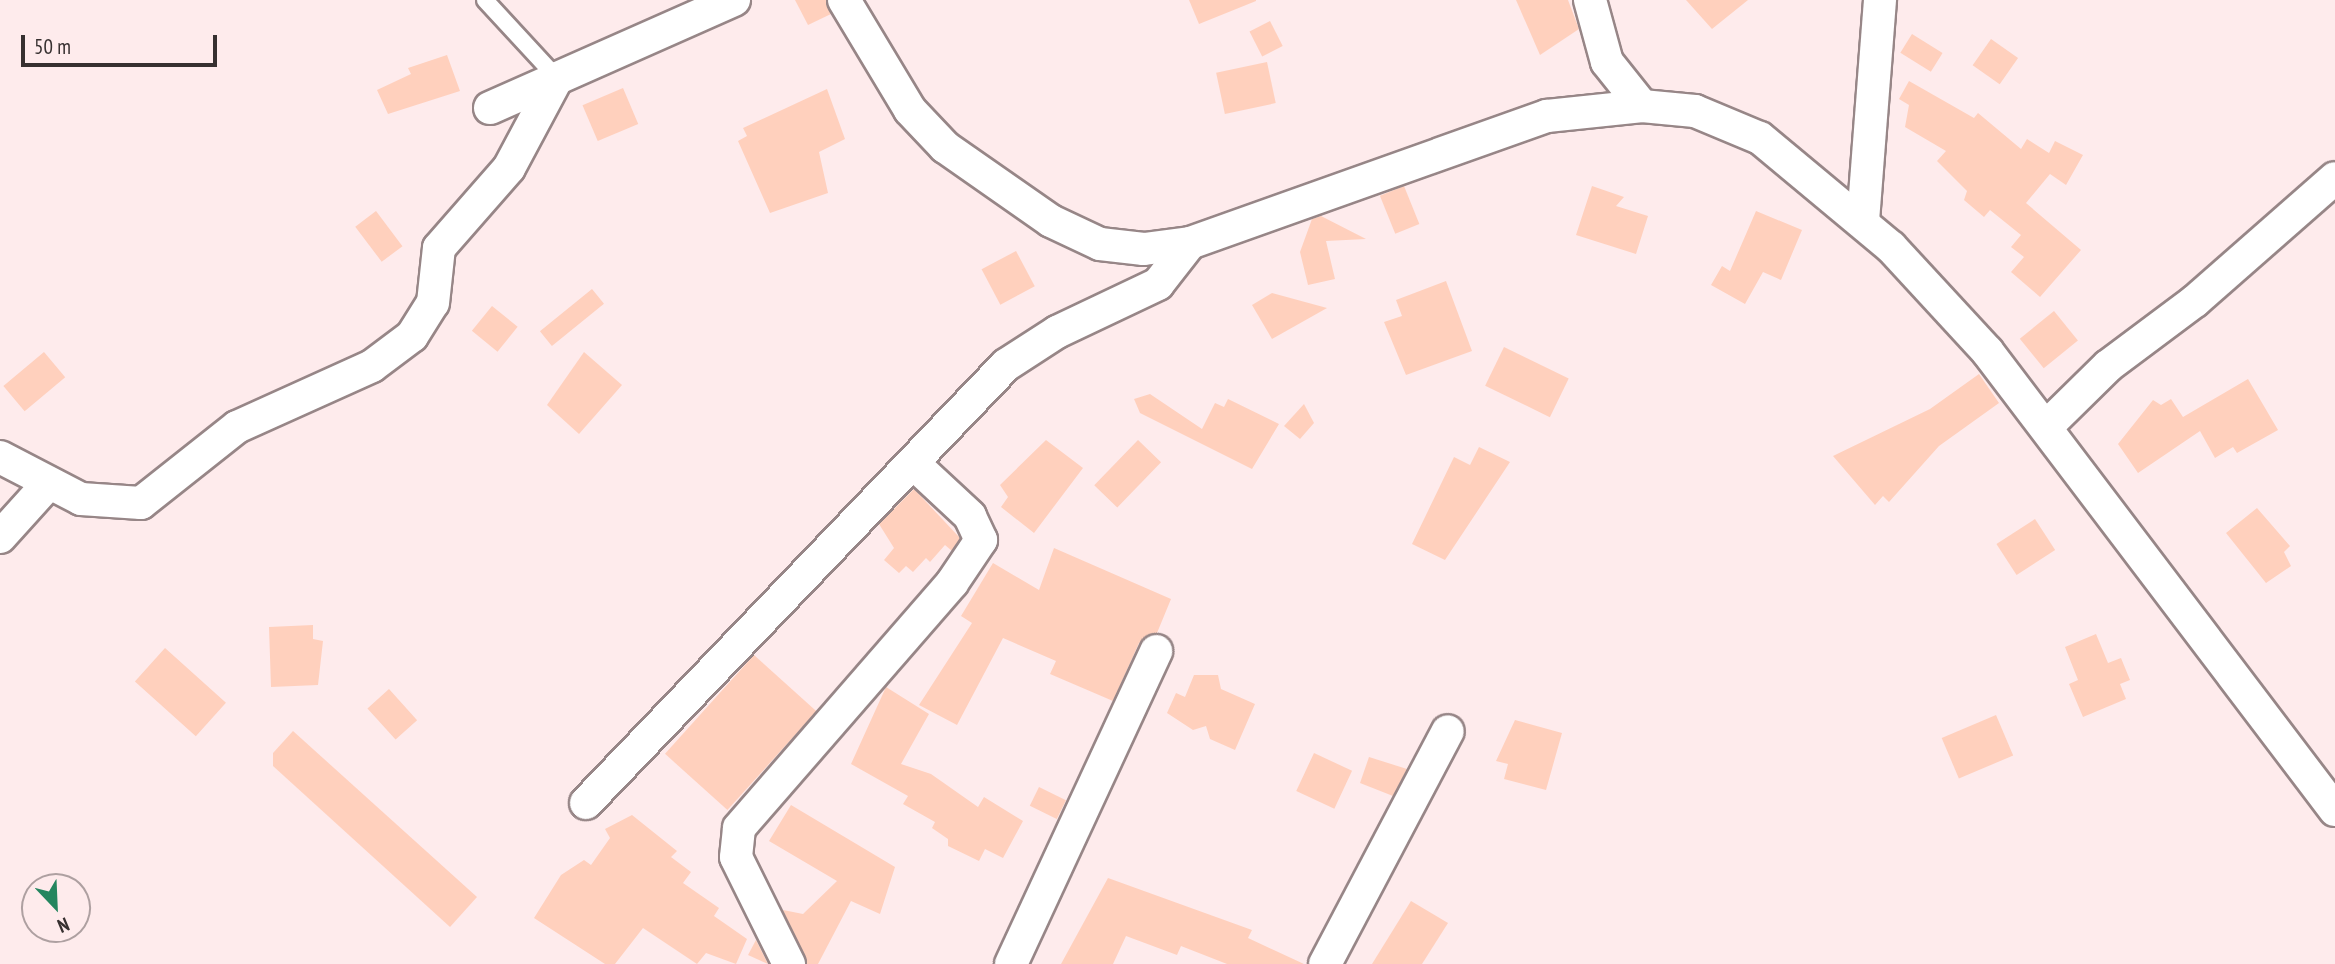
<!DOCTYPE html>
<style>
body{margin:0}
#map{position:relative;width:2335px;height:964px;overflow:hidden;background:#feebec;font-family:"PT Sans Narrow",sans-serif}
div>[style]{position:absolute}
.building>*{inset:0;background:#ffd0bd;transform-origin:0 0}
.roads{filter:drop-shadow(2px 0 #978687) drop-shadow(-2px 0 #978687) drop-shadow(0 2px #978687) drop-shadow(0 -2px #978687)}
.lane>*{height:16px;margin:-8px;padding:0 8px;transform-origin:8px;border-radius:8px;background:#fff}
.street>*{height:32px;margin:-16px;padding:0 16px;transform-origin:16px;border-radius:16px;background:#fff}
span{translate:-50% -50%;white-space:nowrap;text-align:center;line-height:1.15;-webkit-text-stroke:7px #feebec;paint-order:stroke}
.north{position:absolute;left:21px;top:873px;width:70px;height:70px;box-sizing:border-box;background:#feebec;border:2px solid #aea0a1;border-radius:50%;rotate:157deg;font-size:19px;font-weight:700;line-height:28px;text-align:center;color:#373030}
.north::after{content:'';display:block;margin:auto;width:24px;height:32px;background:#24865f;clip-path:polygon(50% 0,100% 100%,50% 72%,0 100%)}
.scale{position:absolute;left:21px;top:35px;width:196px;height:32px;box-sizing:border-box;border:4px solid #373030;border-top:0;padding-left:9px;font-size:21px;line-height:24px;white-space:nowrap;color:#373030;-webkit-text-stroke:5px #feebec;paint-order:stroke}
</style>
<div id="map">
<div class="building">
<i style="clip-path:polygon(795px 0,826px 0,831px 14px,808px 25px)"></i>
<i style="clip-path:polygon(1189px 0,1256px 0,1256px 1px,1199px 24px)"></i>
<i style="clip-path:polygon(1516px 0,1568px 0,1579px 29px,1540px 55px)"></i>
<i style="clip-path:polygon(1686px 0,1748px 0,1712px 29px)"></i>
<i style="left:1270px;top:21px;width:28px;height:23px;rotate:63deg"></i>
<i style="left:1912px;top:34px;width:36px;height:22px;rotate:32deg"></i>
<i style="left:1991px;top:39px;width:33px;height:32px;rotate:35deg"></i>
<i style="clip-path:polygon(447px 55px,460px 91px,388px 114px,377px 90px,411px 74px,408px 68px)"></i>
<i style="left:1267px;top:62px;width:42px;height:52px;rotate:78deg"></i>
<i style="clip-path:polygon(1909px 81px,1974px 118px,1978px 113px,2021px 149px,2027px 139px,2049px 153px,2055px 141px,2083px 155px,2066px 185px,2050px 174px,2026px 203px,2081px 250px,2040px 297px,2011px 272px,2024px 257px,2011px 247px,2021px 235px,1990px 210px,1984px 217px,1964px 200px,1967px 191px,1937px 161px,1946px 151px,1905px 127px,1909px 105px,1899px 99px)"></i>
<i style="left:623px;top:88px;width:39px;height:44px;rotate:67deg"></i>
<i style="clip-path:polygon(827px 89px,845px 139px,819px 152px,828px 193px,770px 213px,738px 141px,747px 136px,743px 128px)"></i>
<i style="left:1404px;top:186px;width:41px;height:26px;rotate:68deg"></i>
<i style="clip-path:polygon(1592px 186px,1624px 197px,1616px 206px,1648px 216px,1636px 254px,1576px 235px)"></i>
<i style="left:376px;top:211px;width:44px;height:26px;rotate:53deg"></i>
<i style="clip-path:polygon(1756px 211px,1802px 230px,1781px 280px,1763px 272px,1745px 304px,1711px 285px,1722px 266px,1730px 271px)"></i>
<i style="clip-path:polygon(1321px 216px,1366px 239px,1326px 241px,1335px 279px,1308px 285px,1300px 252px,1312px 219px)"></i>
<i style="left:1016px;top:251px;width:40px;height:39px;rotate:62deg"></i>
<i style="clip-path:polygon(1446px 281px,1472px 351px,1406px 375px,1384px 322px,1402px 316px,1396px 300px)"></i>
<i style="left:592px;top:289px;width:19px;height:67px;rotate:51deg"></i>
<i style="clip-path:polygon(1272px 293px,1327px 308px,1272px 339px,1252px 305px)"></i>
<i style="left:492px;top:306px;width:33px;height:32px;rotate:39deg"></i>
<i style="left:2054px;top:311px;width:38px;height:44px;rotate:51deg"></i>
<i style="left:1504px;top:347px;width:72px;height:43px;rotate:26deg"></i>
<i style="left:44px;top:352px;width:33px;height:53px;rotate:50deg"></i>
<i style="clip-path:polygon(584px 352px,622px 385px,579px 434px,547px 405px)"></i>
<i style="clip-path:polygon(1979px 374px,1999px 403px,1939px 446px,1889px 502px,1883px 496px,1875px 505px,1833px 456px,1930px 409px)"></i>
<i style="clip-path:polygon(2248px 379px,2278px 430px,2237px 453px,2233px 447px,2215px 458px,2200px 431px,2138px 473px,2118px 444px,2153px 400px,2161px 405px,2171px 399px,2183px 417px)"></i>
<i style="clip-path:polygon(1150px 394px,1202px 429px,1215px 403px,1224px 407px,1228px 399px,1279px 424px,1252px 469px,1140px 413px,1134px 399px)"></i>
<i style="clip-path:polygon(1304px 404px,1314px 423px,1300px 439px,1284px 426px)"></i>
<i style="clip-path:polygon(1046px 440px,1083px 468px,1034px 533px,1001px 507px,1008px 497px,1000px 485px)"></i>
<i style="left:1138px;top:440px;width:32px;height:63px;rotate:44deg"></i>
<i style="clip-path:polygon(1479px 447px,1510px 462px,1445px 560px,1412px 544px,1454px 457px,1470px 465px)"></i>
<i style="clip-path:polygon(914px 489px,960px 538px,952px 551px,945px 545px,930px 562px,926px 558px,913px 572px,906px 566px,899px 573px,884px 560px,894px 548px,879px 524px)"></i>
<i style="clip-path:polygon(2257px 508px,2290px 546px,2284px 552px,2291px 566px,2266px 583px,2226px 533px)"></i>
<i style="left:2035px;top:519px;width:37px;height:46px;rotate:57deg"></i>
<i style="clip-path:polygon(1054px 548px,1171px 599px,1157px 633px,1139px 643px,1113px 701px,1050px 674px,1056px 661px,1003px 638px,957px 725px,919px 705px,972px 623px,961px 616px,993px 563px,1039px 590px)"></i>
<i style="clip-path:polygon(313px 625px,313px 639px,323px 641px,318px 685px,271px 687px,269px 627px)"></i>
<i style="clip-path:polygon(2096px 634px,2108px 663px,2121px 658px,2130px 680px,2120px 684px,2126px 699px,2083px 717px,2069px 684px,2078px 680px,2065px 647px)"></i>
<i style="left:165px;top:648px;width:82px;height:45px;rotate:42deg"></i>
<i style="left:754px;top:655px;width:84px;height:133px;rotate:42deg"></i>
<i style="clip-path:polygon(1194px 675px,1218px 675px,1221px 689px,1255px 704px,1235px 750px,1210px 739px,1206px 726px,1193px 730px,1167px 713px,1176px 693px,1185px 697px)"></i>
<i style="clip-path:polygon(886px 687px,929px 714px,901px 764px,931px 774px,978px 807px,984px 797px,1023px 821px,1003px 858px,985px 849px,979px 861px,948px 846px,948px 839px,932px 828px,935px 822px,903px 804px,908px 796px,851px 764px)"></i>
<i style="left:389px;top:689px;width:42px;height:29px;rotate:48deg"></i>
<i style="left:1996px;top:715px;width:44px;height:59px;rotate:67deg"></i>
<i style="clip-path:polygon(1515px 720px,1562px 733px,1546px 790px,1504px 779px,1508px 764px,1496px 761px)"></i>
<i style="clip-path:polygon(293px 731px,477px 897px,450px 927px,273px 766px,273px 753px)"></i>
<i style="left:1314px;top:753px;width:42px;height:42px;rotate:25deg"></i>
<i style="clip-path:polygon(1369px 757px,1407px 769px,1393px 796px,1360px 783px)"></i>
<i style="left:1039px;top:787px;width:30px;height:21px;rotate:26deg"></i>
<i style="clip-path:polygon(791px 805px,895px 867px,880px 914px,851px 901px,818px 964px,807px 964px,783px 910px,803px 914px,837px 881px,769px 841px)"></i>
<i style="clip-path:polygon(632px 815px,677px 851px,671px 857px,691px 872px,683px 883px,719px 908px,714px 916px,747px 939px,736px 964px,706px 953px,697px 964px,643px 928px,615px 964px,605px 964px,534px 918px,561px 875px,584px 860px,591px 865px,610px 838px,605px 829px)"></i>
<i style="clip-path:polygon(1108px 878px,1252px 930px,1248px 938px,1304px 964px,1227px 964px,1181px 946px,1177px 955px,1126px 936px,1113px 964px,1061px 964px)"></i>
<i style="clip-path:polygon(1411px 901px,1448px 923px,1422px 964px,1372px 964px)"></i>
<i style="clip-path:polygon(756px 940px,768px 964px,748px 955px)"></i>
</div>
<div class="roads">
<div class="lane">
<i style="left:485px;top:0;width:106px;rotate:47.3deg"></i>
</div>
<div class="street">
<i style="left:844px;top:0;width:128px;rotate:59deg"></i>
<i style="left:910px;top:110px;width:51px;rotate:46.6deg"></i>
<i style="left:945px;top:147px;width:129px;rotate:34.9deg"></i>
<i style="left:1051px;top:221px;width:54px;rotate:25.1deg"></i>
<i style="left:1100px;top:244px;width:44px;rotate:6.5deg"></i>
<i style="left:1144px;top:249px;width:46px;rotate:-7.4deg"></i>
<i style="left:1190px;top:243px;width:379px;rotate:-19.6deg"></i>
<i style="left:1547px;top:116px;width:96px;rotate:-6deg"></i>
<i style="left:1642px;top:106px;width:53px;rotate:5.4deg"></i>
<i style="left:1695px;top:111px;width:70px;rotate:22.6deg"></i>
<i style="left:1760px;top:138px;width:170px;rotate:39.8deg"></i>
<i style="left:1891px;top:247px;width:142px;rotate:47.3deg"></i>
<i style="left:1987px;top:351px;width:576px;rotate:52.83deg"></i>
<i style="left:1590px;top:0;width:64px;rotate:74.7deg"></i>
<i style="left:1607px;top:62px;width:56px;rotate:51.5deg"></i>
<i style="left:490px;top:108px;width:267px;rotate:-23.9deg"></i>
<i style="left:1863px;top:221px;width:222px;rotate:-85.6deg"></i>
<i style="left:2046px;top:427px;width:87px;rotate:-44.5deg"></i>
<i style="left:2108px;top:366px;width:109px;rotate:-36.8deg"></i>
<i style="left:2195px;top:301px;width:186px;rotate:-41.3deg"></i>
<i style="left:0;top:457px;width:91px;rotate:27.4deg"></i>
<i style="left:81px;top:499px;width:60px;rotate:3.8deg"></i>
<i style="left:141px;top:503px;width:122px;rotate:-38.4deg"></i>
<i style="left:237px;top:427px;width:148px;rotate:-24.3deg"></i>
<i style="left:372px;top:366px;width:50px;rotate:-36.9deg"></i>
<i style="left:412px;top:336px;width:39px;rotate:-58deg"></i>
<i style="left:433px;top:303px;width:55px;rotate:-83.8deg"></i>
<i style="left:439px;top:248px;width:106px;rotate:-48.8deg"></i>
<i style="left:509px;top:168px;width:102px;rotate:-61.9deg"></i>
<i style="left:0;top:537px;width:70px;rotate:-47.9deg"></i>
<i style="left:586px;top:803px;width:607px;rotate:-46.2deg"></i>
<i style="left:1006px;top:365px;width:61px;rotate:-32.9deg"></i>
<i style="left:1057px;top:332px;width:112px;rotate:-25.4deg"></i>
<i style="left:1158px;top:284px;width:52px;rotate:-52deg"></i>
<i style="left:789px;top:964px;width:119px;rotate:-116.4deg"></i>
<i style="left:736px;top:857px;width:29px;rotate:-84deg"></i>
<i style="left:739px;top:828px;width:325px;rotate:-49deg"></i>
<i style="left:952px;top:583px;width:52px;rotate:-56deg"></i>
<i style="left:981px;top:540px;width:26px;rotate:-115deg"></i>
<i style="left:970px;top:516px;width:78px;rotate:-137.1deg"></i>
<i style="left:1011px;top:964px;width:345px;rotate:-65.1deg"></i>
<i style="left:1325px;top:964px;width:263px;rotate:-62.2deg"></i>
</div>
</div>
<div class="north">N</div>
<div class="scale">50 m</div>
</div>
